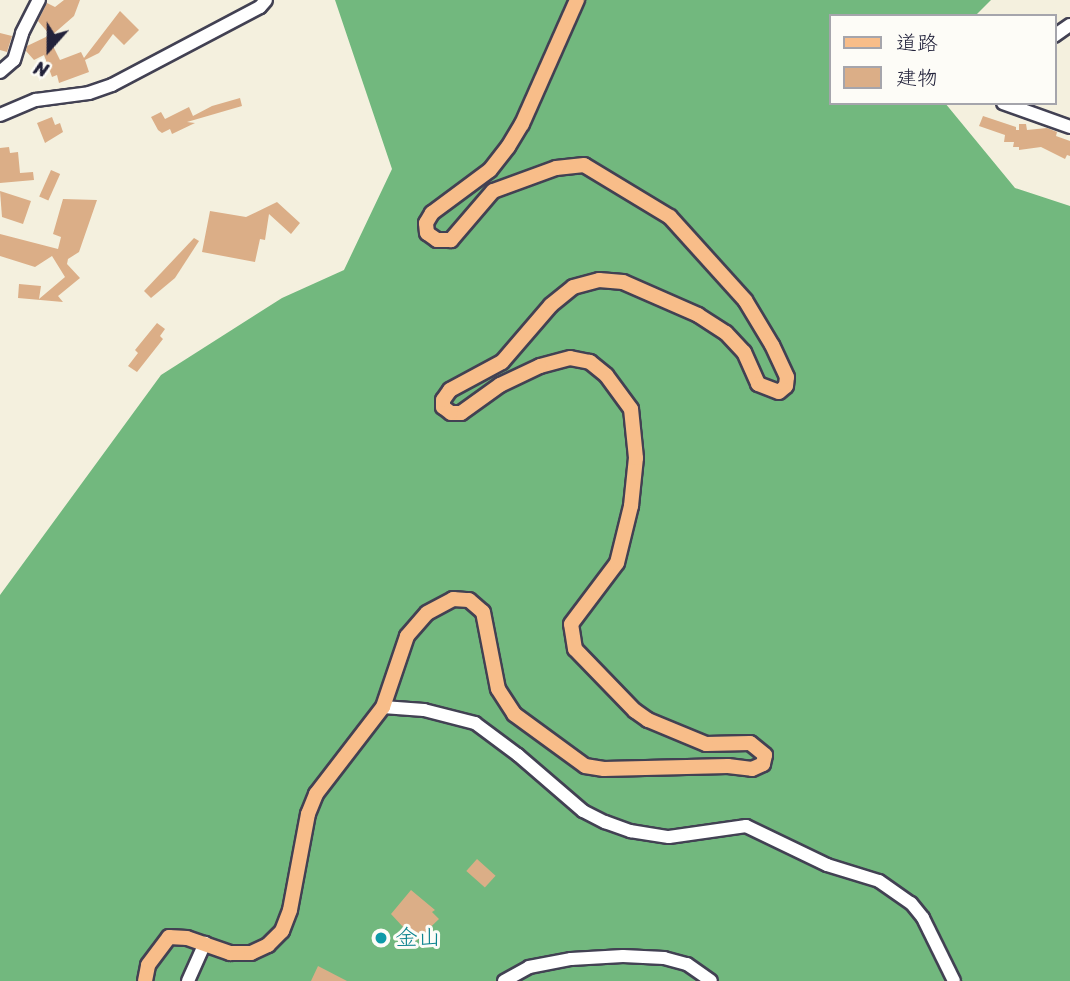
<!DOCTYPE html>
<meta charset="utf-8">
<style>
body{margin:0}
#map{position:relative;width:1070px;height:981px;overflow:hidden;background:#f4f0de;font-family:Sriracha,"Klee One",sans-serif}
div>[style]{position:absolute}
.forest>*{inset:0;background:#72b87e}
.building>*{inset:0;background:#dbae87;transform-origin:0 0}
.roads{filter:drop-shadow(2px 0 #424153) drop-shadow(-2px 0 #424153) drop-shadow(0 2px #424153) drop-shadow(0 -2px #424153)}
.minor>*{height:12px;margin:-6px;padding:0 6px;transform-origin:6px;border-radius:6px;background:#fff}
.major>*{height:14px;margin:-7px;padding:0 7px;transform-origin:7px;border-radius:7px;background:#f8bd89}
.dots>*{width:19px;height:19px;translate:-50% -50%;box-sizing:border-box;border:4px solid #fdfcf7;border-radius:50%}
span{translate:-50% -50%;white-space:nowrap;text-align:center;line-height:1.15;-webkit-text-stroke:6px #fdfcf7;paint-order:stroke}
.culture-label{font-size:23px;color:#0d838f}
.left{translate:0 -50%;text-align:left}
.legend{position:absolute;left:829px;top:14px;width:228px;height:91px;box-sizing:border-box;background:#fdfcf7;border:2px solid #a5a5ac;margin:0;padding:9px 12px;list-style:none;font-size:21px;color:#22223b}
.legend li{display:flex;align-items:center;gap:14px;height:35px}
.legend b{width:35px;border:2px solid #a5a5ac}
.north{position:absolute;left:14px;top:14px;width:70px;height:70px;-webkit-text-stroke:5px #fdfcf7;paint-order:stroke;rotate:201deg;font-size:19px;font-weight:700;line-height:28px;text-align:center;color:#22223b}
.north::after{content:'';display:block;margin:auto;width:24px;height:32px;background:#22223b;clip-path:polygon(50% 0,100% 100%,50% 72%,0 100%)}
</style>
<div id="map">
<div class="forest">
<i style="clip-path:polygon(335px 0,991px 0,975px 16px,830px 16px,830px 103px,945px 103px,1015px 188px,1070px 206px,1070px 981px,0 981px,0 595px,161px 375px,282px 298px,344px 270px,392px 169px)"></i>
</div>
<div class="building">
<i style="clip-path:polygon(64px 0,80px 0,74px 16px,51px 36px,38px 21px,47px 3px,55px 7px)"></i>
<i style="clip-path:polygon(120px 11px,139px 30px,124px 45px,113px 34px,99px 53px,85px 60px,89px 72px,59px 83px,57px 75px,52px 77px,44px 55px,34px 60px,26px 51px,27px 46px,48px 36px,60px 60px,81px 52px,84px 58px)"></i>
<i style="clip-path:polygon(0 33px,12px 36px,7px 52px,0 50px)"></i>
<i style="clip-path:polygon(240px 98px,242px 106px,187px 122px,195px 123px,172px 134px,170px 129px,162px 133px,158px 130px,151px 117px,161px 112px,165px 119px,189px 107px,193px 116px,212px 106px)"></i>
<i style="clip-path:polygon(983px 116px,1016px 127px,1016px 130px,1019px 130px,1019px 124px,1026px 124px,1027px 130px,1047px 128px,1057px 132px,1056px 136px,1070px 141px,1070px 156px,1067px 155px,1065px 159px,1041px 147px,1019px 150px,1019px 147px,1013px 147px,1014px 142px,1004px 142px,1005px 135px,979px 126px)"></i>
<i style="clip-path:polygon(52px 117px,55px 125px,60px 123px,63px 132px,45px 143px,37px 123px)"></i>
<i style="clip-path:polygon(9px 147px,10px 153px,18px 152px,20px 173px,33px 172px,34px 180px,0 183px,0 148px)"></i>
<i style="left:51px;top:170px;width:10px;height:29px;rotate:24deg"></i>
<i style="clip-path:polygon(0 191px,31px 201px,23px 224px,2px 217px)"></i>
<i style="clip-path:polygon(63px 199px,97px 200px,79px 252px,68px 259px,67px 264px,80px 278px,58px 296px,63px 302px,18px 298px,19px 284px,41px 286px,39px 299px,65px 277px,52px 256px,35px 267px,0 256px,0 234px,58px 249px,61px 237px,53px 234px)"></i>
<i style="clip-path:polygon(277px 202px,300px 223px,291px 234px,269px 214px,265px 240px,260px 239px,255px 262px,202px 252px,210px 211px,246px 217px)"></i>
<i style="clip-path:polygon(194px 238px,199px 241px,175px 278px,151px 298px,144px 291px)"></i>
<i style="clip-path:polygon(157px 323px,165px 329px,160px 336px,163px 339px,137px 372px,128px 366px,138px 353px,135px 350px)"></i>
<i style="left:477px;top:859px;width:25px;height:16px;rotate:42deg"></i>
<i style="clip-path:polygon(411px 890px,435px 910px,432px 912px,439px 919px,416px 941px,391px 914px)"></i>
<i style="clip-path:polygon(318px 966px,347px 981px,311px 981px)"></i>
</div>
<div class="roads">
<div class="minor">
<i style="left:1054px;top:36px;width:19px;rotate:-35deg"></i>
<i style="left:0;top:72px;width:18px;rotate:-41deg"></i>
<i style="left:14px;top:60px;width:28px;rotate:-73deg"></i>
<i style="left:22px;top:33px;width:37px;rotate:-63deg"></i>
<i style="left:1003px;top:103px;width:71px;rotate:19.7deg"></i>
<i style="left:0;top:115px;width:39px;rotate:-23deg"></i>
<i style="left:36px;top:100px;width:53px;rotate:-7.5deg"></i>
<i style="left:89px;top:93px;width:24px;rotate:-19deg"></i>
<i style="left:112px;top:85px;width:167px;rotate:-27.8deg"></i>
<i style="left:260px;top:7px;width:9px;rotate:-49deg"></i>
<i style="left:383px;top:707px;width:41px;rotate:4.2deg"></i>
<i style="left:424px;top:710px;width:53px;rotate:14.3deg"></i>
<i style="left:475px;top:723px;width:54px;rotate:36.7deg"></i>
<i style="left:518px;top:755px;width:86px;rotate:40.7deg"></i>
<i style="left:583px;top:811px;width:25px;rotate:27deg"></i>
<i style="left:605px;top:822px;width:27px;rotate:20deg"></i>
<i style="left:630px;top:831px;width:39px;rotate:9deg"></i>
<i style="left:669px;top:837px;width:78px;rotate:-8.1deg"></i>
<i style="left:746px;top:826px;width:90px;rotate:25.7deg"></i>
<i style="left:827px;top:865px;width:54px;rotate:17.1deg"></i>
<i style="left:879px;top:881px;width:39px;rotate:35deg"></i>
<i style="left:911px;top:903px;width:19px;rotate:51deg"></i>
<i style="left:923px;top:918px;width:70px;rotate:63.8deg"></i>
<i style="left:188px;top:981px;width:42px;rotate:-65.9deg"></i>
<i style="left:504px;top:981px;width:29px;rotate:-29deg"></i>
<i style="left:529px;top:967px;width:43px;rotate:-10.8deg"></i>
<i style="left:571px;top:959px;width:52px;rotate:-3.3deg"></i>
<i style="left:623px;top:956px;width:41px;rotate:2.8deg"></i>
<i style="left:664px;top:958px;width:24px;rotate:15deg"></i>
<i style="left:687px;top:964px;width:29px;rotate:35deg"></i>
</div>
<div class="major">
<i style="left:145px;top:981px;width:16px;rotate:-79deg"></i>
<i style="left:148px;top:965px;width:35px;rotate:-53deg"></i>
<i style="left:169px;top:937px;width:18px;rotate:3deg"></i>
<i style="left:187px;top:938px;width:46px;rotate:19.2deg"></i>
<i style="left:230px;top:953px;width:21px"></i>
<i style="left:251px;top:953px;width:19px;rotate:-25deg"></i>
<i style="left:268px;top:945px;width:20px;rotate:-45deg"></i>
<i style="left:282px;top:931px;width:22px;rotate:-69deg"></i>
<i style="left:290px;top:910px;width:98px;rotate:-79.4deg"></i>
<i style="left:308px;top:814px;width:22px;rotate:-68deg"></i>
<i style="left:316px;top:794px;width:110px;rotate:-52.4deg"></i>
<i style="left:383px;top:707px;width:75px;rotate:-71.3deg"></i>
<i style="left:407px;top:636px;width:30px;rotate:-49deg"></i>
<i style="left:427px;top:613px;width:30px;rotate:-28deg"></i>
<i style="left:453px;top:599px;width:16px;rotate:4deg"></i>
<i style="left:469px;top:600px;width:18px;rotate:41deg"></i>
<i style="left:483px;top:612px;width:78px;rotate:79deg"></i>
<i style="left:498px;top:689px;width:30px;rotate:57deg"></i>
<i style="left:514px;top:714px;width:88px;rotate:36.2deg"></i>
<i style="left:585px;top:766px;width:19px;rotate:9deg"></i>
<i style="left:604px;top:769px;width:124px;rotate:-1.4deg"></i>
<i style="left:728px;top:766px;width:24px;rotate:7deg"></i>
<i style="left:752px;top:769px;width:12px;rotate:-24deg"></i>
<i style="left:763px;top:764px;width:9px;rotate:-77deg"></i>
<i style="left:765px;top:755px;width:19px;rotate:-141deg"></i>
<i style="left:750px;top:743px;width:44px;rotate:178.7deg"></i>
<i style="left:706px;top:744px;width:63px;rotate:-157.5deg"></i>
<i style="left:648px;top:720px;width:16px;rotate:-145deg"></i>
<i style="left:635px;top:711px;width:86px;rotate:-134.1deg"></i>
<i style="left:575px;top:649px;width:25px;rotate:-99deg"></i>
<i style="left:571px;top:624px;width:76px;rotate:-53deg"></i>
<i style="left:617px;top:563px;width:59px;rotate:-76.2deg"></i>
<i style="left:631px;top:506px;width:48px;rotate:-84.1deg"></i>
<i style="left:636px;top:458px;width:49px;rotate:-95.8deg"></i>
<i style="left:631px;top:409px;width:42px;rotate:-126.3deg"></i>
<i style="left:606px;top:375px;width:21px;rotate:-141deg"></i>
<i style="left:590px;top:362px;width:20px;rotate:-169deg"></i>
<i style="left:570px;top:358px;width:31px;rotate:165deg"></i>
<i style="left:540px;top:366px;width:44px;rotate:154.6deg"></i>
<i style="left:500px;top:385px;width:48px;rotate:144.3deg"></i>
<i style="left:461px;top:413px;width:10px;rotate:180deg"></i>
<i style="left:451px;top:413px;width:10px;rotate:-143deg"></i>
<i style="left:443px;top:407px;width:7px;rotate:-90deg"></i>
<i style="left:443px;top:400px;width:12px;rotate:-55deg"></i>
<i style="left:450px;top:390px;width:59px;rotate:-28.3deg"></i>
<i style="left:502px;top:362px;width:75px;rotate:-49.3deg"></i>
<i style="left:551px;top:305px;width:28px;rotate:-39deg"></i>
<i style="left:573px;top:287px;width:27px;rotate:-15deg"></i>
<i style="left:599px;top:280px;width:24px;rotate:5deg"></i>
<i style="left:623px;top:282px;width:82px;rotate:23.7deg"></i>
<i style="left:698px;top:315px;width:33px;rotate:33deg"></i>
<i style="left:726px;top:333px;width:26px;rotate:47deg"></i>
<i style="left:744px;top:352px;width:35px;rotate:66deg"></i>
<i style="left:758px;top:384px;width:22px;rotate:21deg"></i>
<i style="left:779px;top:392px;width:9px;rotate:-41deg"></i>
<i style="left:786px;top:386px;width:9px;rotate:-84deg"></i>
<i style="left:787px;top:377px;width:35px;rotate:-115deg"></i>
<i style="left:772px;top:345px;width:52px;rotate:-121deg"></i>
<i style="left:745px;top:300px;width:112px;rotate:-132.1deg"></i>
<i style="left:670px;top:217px;width:100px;rotate:-148.8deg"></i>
<i style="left:584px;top:165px;width:28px;rotate:174deg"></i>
<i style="left:556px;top:168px;width:67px;rotate:159.9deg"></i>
<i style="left:493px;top:191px;width:65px;rotate:130.6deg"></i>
<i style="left:451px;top:240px;width:14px;rotate:180deg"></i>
<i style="left:437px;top:240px;width:12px;rotate:-145deg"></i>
<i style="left:427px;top:233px;width:10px;rotate:-96deg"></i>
<i style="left:426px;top:223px;width:12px;rotate:-59deg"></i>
<i style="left:432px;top:213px;width:72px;rotate:-36.6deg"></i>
<i style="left:490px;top:170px;width:29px;rotate:-52deg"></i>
<i style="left:508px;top:147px;width:27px;rotate:-59deg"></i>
<i style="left:522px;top:124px;width:136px;rotate:-66.1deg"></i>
</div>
</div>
<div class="dots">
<i style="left:381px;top:938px;background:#0f9aa8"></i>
</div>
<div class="culture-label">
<span class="left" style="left:395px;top:938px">金山</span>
</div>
<ul class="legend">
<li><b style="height:9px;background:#f8bd89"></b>道路</li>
<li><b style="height:19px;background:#dbae87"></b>建物</li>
</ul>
<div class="north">N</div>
</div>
